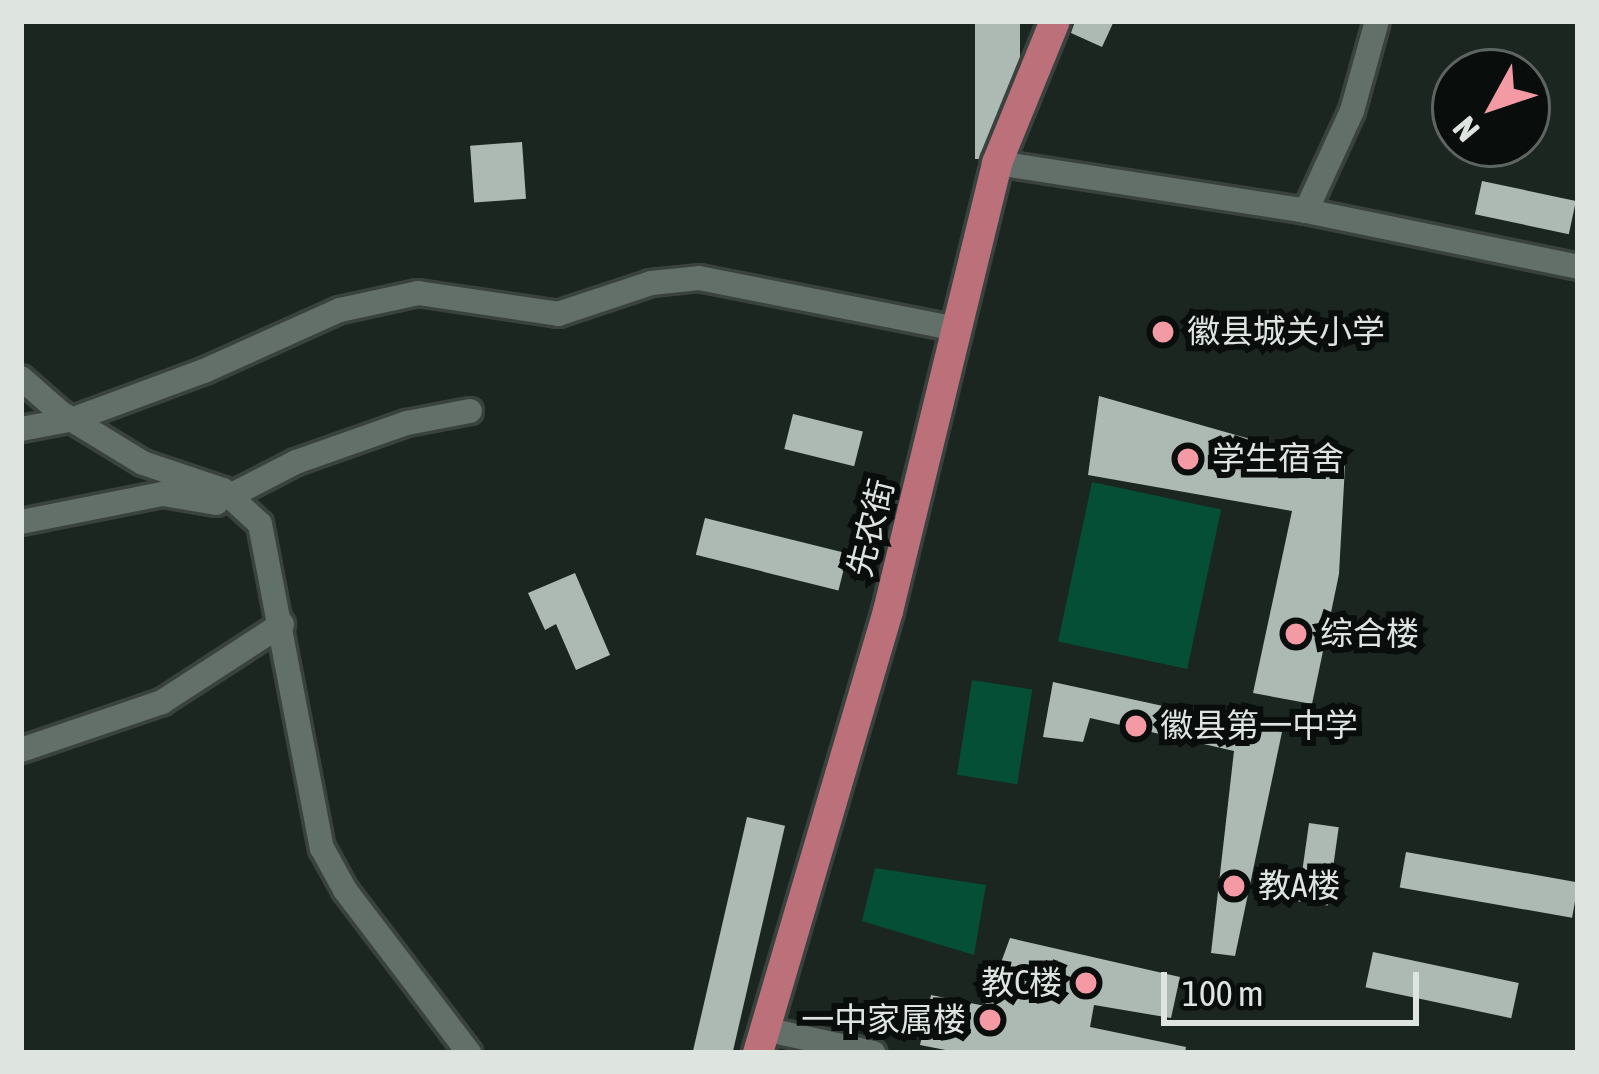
<!DOCTYPE html>
<meta charset="utf-8">
<style>
body{margin:0}
#map{position:relative;width:1599px;height:1074px;overflow:hidden;background:#1c2621;font-family:"Asap Condensed","Noto Sans SC",sans-serif}
div>[style]{position:absolute}
.green>*{inset:0;background:#044f35;transform-origin:0 0}
.building>*{inset:0;background:#adbab3;transform-origin:0 0}
.roads{filter:drop-shadow(3px 0 #3a423e) drop-shadow(-3px 0 #3a423e) drop-shadow(0 3px #3a423e) drop-shadow(0 -3px #3a423e)}
.minor>*{height:24px;margin:-12px;padding:0 12px;transform-origin:12px;border-radius:12px;background:#637069}
.major>*{height:30px;margin:-15px;padding:0 15px;transform-origin:15px;border-radius:15px;background:#bb707a}
.dots>*{width:33px;height:33px;translate:-50% -50%;box-sizing:border-box;border:6px solid #090e0c;border-radius:50%}
span{translate:-50% -50%;white-space:nowrap;text-align:center;line-height:1.15;-webkit-text-stroke:12px #090e0c;paint-order:stroke}
.poi-label{font-size:33px;color:#dee5e1}
.left{translate:0 -50%;text-align:left}
.right{translate:-100% -50%;text-align:right}
.street-label{font-size:33px;color:#dee5e1}
.frame{position:absolute;inset:0;border:24px solid #dee5e1;pointer-events:none}
.north{position:absolute;left:1431px;top:48px;width:120px;height:120px;box-sizing:border-box;background:#090e0c;border:3px solid #5e6461;border-radius:50%;rotate:230deg;font-size:33px;font-weight:700;line-height:48px;text-align:center;color:#dee5e1}
.north::after{content:'';display:block;margin:auto;width:42px;height:54px;background:#f49aa4;clip-path:polygon(50% 0,100% 100%,50% 72%,0 100%)}
.scale{position:absolute;left:1161px;top:972px;width:258px;height:54px;box-sizing:border-box;border:6px solid #dee5e1;border-top:0;padding-left:15px;font-size:36px;line-height:42px;white-space:nowrap;color:#dee5e1;-webkit-text-stroke:9px #090e0c;paint-order:stroke}
</style>
<div id="map">
<div class="green">
<i style="left:1092px;top:482px;width:132px;height:163px;rotate:12deg"></i>
<i style="left:972px;top:680px;width:61px;height:96px;rotate:9deg"></i>
<i style="clip-path:polygon(875px 868px,986px 885px,974px 955px,862px 921px)"></i>
</div>
<div class="building">
<i style="left:975px;top:21px;width:45px;height:138px"></i>
<i style="clip-path:polygon(1114px 21px,1102px 47px,1071px 33px,1075px 21px)"></i>
<i style="left:522px;top:142px;width:57px;height:52px;rotate:86deg"></i>
<i style="left:1482px;top:181px;width:96px;height:34px;rotate:12deg"></i>
<i style="clip-path:polygon(1099px 396px,1345px 466px,1339px 574px,1312px 704px,1253px 693px,1292px 511px,1088px 475px)"></i>
<i style="left:793px;top:414px;width:72px;height:36px;rotate:14deg"></i>
<i style="left:705px;top:518px;width:147px;height:38px;rotate:14deg"></i>
<i style="clip-path:polygon(575px 573px,610px 655px,576px 670px,556px 624px,545px 630px,528px 593px)"></i>
<i style="clip-path:polygon(1053px 682px,1282px 732px,1235px 956px,1211px 953px,1234px 751px,1090px 718px,1083px 742px,1043px 737px)"></i>
<i style="left:747px;top:817px;width:39px;height:243px;rotate:13deg"></i>
<i style="left:1309px;top:823px;width:30px;height:79px;rotate:8deg"></i>
<i style="left:1406px;top:852px;width:175px;height:36px;rotate:10deg"></i>
<i style="clip-path:polygon(1010px 938px,1180px 977px,1171px 1018px,1094px 1005px,1090px 1027px,1186px 1047px,1185px 1053px,961px 1053px,920px 1045px,931px 995px,985px 1006px)"></i>
<i style="left:1373px;top:952px;width:149px;height:36px;rotate:12deg"></i>
</div>
<div class="roads">
<div class="minor">
<i style="left:997px;top:163px;width:313px;rotate:8.8deg"></i>
<i style="left:1306px;top:211px;width:278px;rotate:11.6deg"></i>
<i style="left:1306px;top:211px;width:110px;rotate:-65.3deg"></i>
<i style="left:1352px;top:111px;width:93px;rotate:-74.5deg"></i>
<i style="left:21px;top:378px;width:53px;rotate:41.2deg"></i>
<i style="left:61px;top:413px;width:96px;rotate:31.4deg"></i>
<i style="left:143px;top:463px;width:84px;rotate:18.6deg"></i>
<i style="left:223px;top:490px;width:50px;rotate:42.6deg"></i>
<i style="left:260px;top:524px;width:330px;rotate:79.2deg"></i>
<i style="left:322px;top:848px;width:48px;rotate:61.3deg"></i>
<i style="left:345px;top:890px;width:205px;rotate:52.7deg"></i>
<i style="left:21px;top:429px;width:54px;rotate:-10.7deg"></i>
<i style="left:74px;top:419px;width:139px;rotate:-20.3deg"></i>
<i style="left:204px;top:371px;width:149px;rotate:-24.2deg"></i>
<i style="left:340px;top:310px;width:80px;rotate:-12.3deg"></i>
<i style="left:418px;top:293px;width:142px;rotate:8.5deg"></i>
<i style="left:558px;top:314px;width:98px;rotate:-18.4deg"></i>
<i style="left:651px;top:283px;width:48px;rotate:-5.9deg"></i>
<i style="left:699px;top:278px;width:263px;rotate:11.2deg"></i>
<i style="left:230px;top:496px;width:74px;rotate:-27.3deg"></i>
<i style="left:296px;top:462px;width:118px;rotate:-19.4deg"></i>
<i style="left:407px;top:423px;width:64px;rotate:-10.8deg"></i>
<i style="left:21px;top:522px;width:145px;rotate:-11.2deg"></i>
<i style="left:163px;top:494px;width:54px;rotate:9.6deg"></i>
<i style="left:21px;top:750px;width:149px;rotate:-18.8deg"></i>
<i style="left:162px;top:702px;width:143px;rotate:-33deg"></i>
<i style="left:764px;top:1029px;width:112px;rotate:12.4deg"></i>
</div>
<div class="major">
<i style="left:758px;top:1053px;width:461px;rotate:-73.6deg"></i>
<i style="left:888px;top:611px;width:461px;rotate:-76.3deg"></i>
<i style="left:997px;top:163px;width:153px;rotate:-67.8deg"></i>
</div>
</div>
<div class="dots">
<i style="left:1163px;top:332px;background:#f49aa4"></i>
<i style="left:1188px;top:459px;background:#f49aa4"></i>
<i style="left:1296px;top:634px;background:#f49aa4"></i>
<i style="left:1136px;top:726px;background:#f49aa4"></i>
<i style="left:1234px;top:886px;background:#f49aa4"></i>
<i style="left:1086px;top:983px;background:#f49aa4"></i>
<i style="left:990px;top:1020px;background:#f49aa4"></i>
</div>
<div class="poi-label">
<span class="left" style="left:1187px;top:332px">徽县城关小学</span>
<span class="left" style="left:1212px;top:459px">学生宿舍</span>
<span class="left" style="left:1320px;top:634px">综合楼</span>
<span class="left" style="left:1160px;top:726px">徽县第一中学</span>
<span class="left" style="left:1258px;top:886px">教A楼</span>
<span class="right" style="left:1062px;top:983px">教C楼</span>
<span class="right" style="left:966px;top:1020px">一中家属楼</span>
</div>
<div class="street-label">
<span style="left:871px;top:528px;rotate:-76deg">先农街</span>
</div>
<div class="frame"></div>
<div class="north">N</div>
<div class="scale">100 m</div>
</div>
